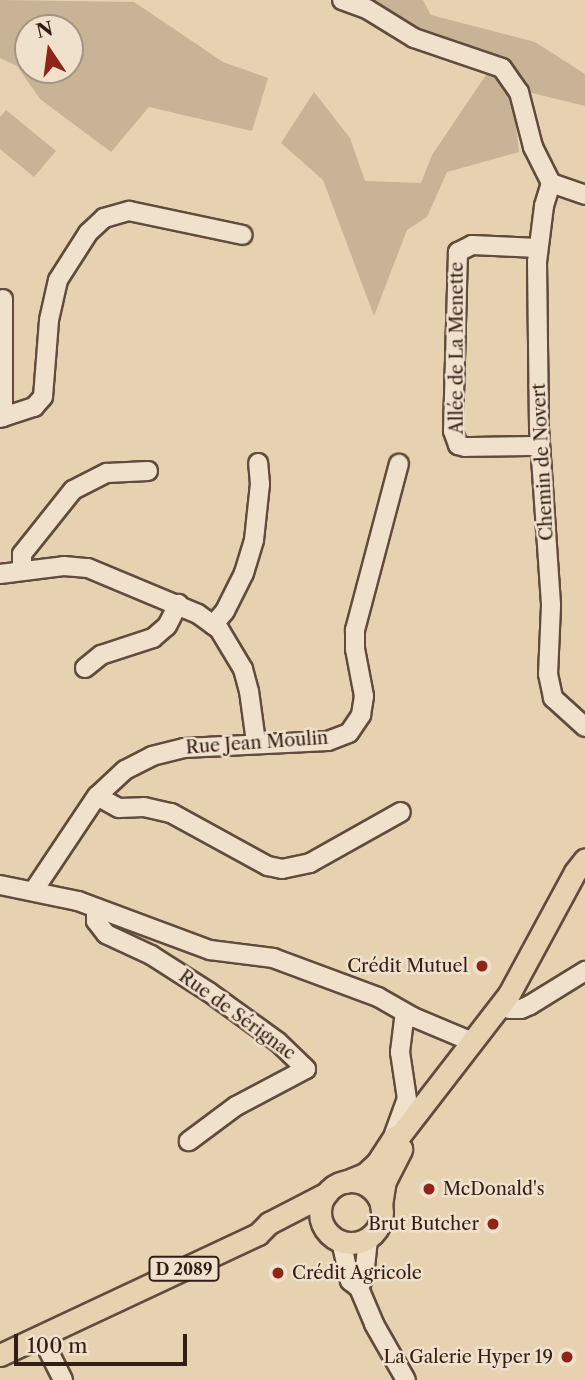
<!DOCTYPE html>
<meta charset="utf-8">
<style>
body{margin:0}
#map{position:relative;width:585px;height:1380px;overflow:hidden;background:#e6d1b1;font-family:"Libre Caslon Text",serif}
div>[style]{position:absolute}
.green>*{inset:0;background:#c8b396}
.roads{filter:drop-shadow(2px 0 #604b3c) drop-shadow(-2px 0 #604b3c) drop-shadow(0 2px #604b3c) drop-shadow(0 -2px #604b3c)}
.minor>*{height:18px;margin:-9px;padding:0 9px;transform-origin:9px;border-radius:9px;background:#efe1cc}
.major>*{height:21px;margin:-10.5px;padding:0 10.5px;transform-origin:10.5px;border-radius:10.5px;background:#e6d1b1}
.major>.ring{margin:-10.5px;padding:0;box-sizing:content-box;background:none;border:21px solid #e6d1b1;border-radius:50%}
.dots>*{width:19px;height:19px;translate:-50% -50%;box-sizing:border-box;border:4px solid #efe1cc;border-radius:50%}
span{translate:-50% -50%;white-space:nowrap;text-align:center;line-height:1.15;-webkit-text-stroke:5px #efe1cc;paint-order:stroke}
.shield-label span{padding:2px 5px;background:#efe1cc;border:2px solid;border-radius:5px;-webkit-text-stroke-width:0}
.shield-label{font-size:16px;color:#331e15;font-weight:700}
.street-label{font-size:18px;color:#331e15}
.poi-label{font-size:18px;color:#331e15}
.right{translate:-100% -50%;text-align:right}
.left{translate:0 -50%;text-align:left}
.north{position:absolute;left:14px;top:14px;width:70px;height:70px;box-sizing:border-box;background:#efe1cc;border:2px solid #a49383;border-radius:50%;rotate:347deg;font-size:19px;font-weight:700;line-height:28px;text-align:center;color:#331e15}
.north::after{content:'';display:block;margin:auto;width:24px;height:32px;background:#8f2418;clip-path:polygon(50% 0,100% 100%,50% 72%,0 100%)}
.scale{position:absolute;left:14px;top:1334px;width:173px;height:32px;box-sizing:border-box;border:4px solid #331e15;border-top:0;padding-left:9px;font-size:21px;line-height:24px;white-space:nowrap;color:#331e15;-webkit-text-stroke:5px #efe1cc;paint-order:stroke}
</style>
<div id="map">
<div class="green">
<i style="clip-path:polygon(evenodd,0 0,134px 2px,223px 62px,268px 78px,252px 131px,149px 107px,111px 152px,40px 99px,17px 66px,0 58px,0 0,70px 28px,70px 70px,28px 70px,28px 28px,70px 28px)"></i>
<i style="clip-path:polygon(363px 0,423px 0,431px 15px,535px 42px,585px 74px,585px 106px,512px 88px,519px 152px,447px 172px,427px 217px,407px 230px,374px 316px,323px 180px,281px 143px,314px 92px,350px 138px,365px 181px,421px 183px,432px 155px,496px 60px,417px 32px,379px 6px)"></i>
<i style="clip-path:polygon(6px 110px,56px 151px,34px 177px,0 149px,0 117px)"></i>
</div>
<div class="roads">
<div class="minor">
<i style="left:342px;top:0;width:27px;rotate:20deg"></i>
<i style="left:367px;top:9px;width:55px;rotate:31.7deg"></i>
<i style="left:414px;top:38px;width:93px;rotate:18.8deg"></i>
<i style="left:502px;top:68px;width:29px;rotate:55deg"></i>
<i style="left:519px;top:92px;width:57px;rotate:75.7deg"></i>
<i style="left:533px;top:147px;width:40px;rotate:63.4deg"></i>
<i style="left:551px;top:183px;width:36px;rotate:19deg"></i>
<i style="left:551px;top:183px;width:24px;rotate:107deg"></i>
<i style="left:544px;top:206px;width:56px;rotate:97.1deg"></i>
<i style="left:537px;top:262px;width:166px;rotate:89.3deg"></i>
<i style="left:539px;top:428px;width:178px;rotate:86.1deg"></i>
<i style="left:551px;top:606px;width:68px;rotate:92.5deg"></i>
<i style="left:548px;top:674px;width:25px;rotate:78deg"></i>
<i style="left:553px;top:698px;width:43px;rotate:42.2deg"></i>
<i style="left:538px;top:248px;width:66px;rotate:-177.4deg"></i>
<i style="left:472px;top:245px;width:16px;rotate:153deg"></i>
<i style="left:458px;top:252px;width:179px;rotate:91.6deg"></i>
<i style="left:453px;top:431px;width:15px;rotate:70deg"></i>
<i style="left:458px;top:445px;width:7px;rotate:16deg"></i>
<i style="left:465px;top:447px;width:75px;rotate:-0.8deg"></i>
<i style="left:3px;top:417px;width:33px;rotate:-18deg"></i>
<i style="left:34px;top:407px;width:13px;rotate:-48deg"></i>
<i style="left:43px;top:397px;width:77px;rotate:-85.5deg"></i>
<i style="left:49px;top:320px;width:41px;rotate:-77.3deg"></i>
<i style="left:58px;top:280px;width:56px;rotate:-57.4deg"></i>
<i style="left:88px;top:233px;width:22px;rotate:-43deg"></i>
<i style="left:104px;top:218px;width:26px;rotate:-16deg"></i>
<i style="left:129px;top:211px;width:116px;rotate:11.9deg"></i>
<i style="left:0;top:418px;width:3px;rotate:-18deg"></i>
<i style="left:3px;top:417px;width:118px;rotate:-90deg"></i>
<i style="left:22px;top:571px;width:17px;rotate:-90deg"></i>
<i style="left:22px;top:554px;width:82px;rotate:-51.4deg"></i>
<i style="left:73px;top:490px;width:38px;rotate:-27deg"></i>
<i style="left:107px;top:473px;width:41px;rotate:-2.8deg"></i>
<i style="left:0;top:574px;width:64px;rotate:-7.1deg"></i>
<i style="left:64px;top:566px;width:24px;rotate:5deg"></i>
<i style="left:88px;top:568px;width:119px;rotate:22.7deg"></i>
<i style="left:198px;top:614px;width:26px;rotate:36deg"></i>
<i style="left:219px;top:629px;width:47px;rotate:59deg"></i>
<i style="left:243px;top:669px;width:23px;rotate:75deg"></i>
<i style="left:249px;top:691px;width:51px;rotate:82.2deg"></i>
<i style="left:213px;top:625px;width:18px;rotate:-49deg"></i>
<i style="left:225px;top:611px;width:42px;rotate:-63.4deg"></i>
<i style="left:244px;top:573px;width:34px;rotate:-73deg"></i>
<i style="left:254px;top:540px;width:56px;rotate:-83.9deg"></i>
<i style="left:260px;top:484px;width:21px;rotate:-95deg"></i>
<i style="left:85px;top:668px;width:21px;rotate:-39deg"></i>
<i style="left:101px;top:655px;width:55px;rotate:-18.1deg"></i>
<i style="left:153px;top:638px;width:18px;rotate:-41deg"></i>
<i style="left:167px;top:626px;width:25px;rotate:-63deg"></i>
<i style="left:97px;top:796px;width:25px;rotate:29deg"></i>
<i style="left:119px;top:808px;width:25px;rotate:-2deg"></i>
<i style="left:144px;top:807px;width:28px;rotate:13deg"></i>
<i style="left:171px;top:813px;width:111px;rotate:28.7deg"></i>
<i style="left:268px;top:866px;width:14px;rotate:12deg"></i>
<i style="left:282px;top:869px;width:29px;rotate:-12deg"></i>
<i style="left:310px;top:863px;width:104px;rotate:-29.3deg"></i>
<i style="left:0;top:885px;width:80px;rotate:11.6deg"></i>
<i style="left:78px;top:901px;width:141px;rotate:20.4deg"></i>
<i style="left:210px;top:950px;width:64px;rotate:7.2deg"></i>
<i style="left:273px;top:958px;width:112px;rotate:20.4deg"></i>
<i style="left:378px;top:997px;width:40px;rotate:29.7deg"></i>
<i style="left:34px;top:890px;width:113px;rotate:-56.2deg"></i>
<i style="left:97px;top:796px;width:38px;rotate:-43deg"></i>
<i style="left:125px;top:770px;width:30px;rotate:-27deg"></i>
<i style="left:152px;top:756px;width:33px;rotate:-14deg"></i>
<i style="left:184px;top:748px;width:144px;rotate:-2.8deg"></i>
<i style="left:328px;top:741px;width:22px;rotate:-21deg"></i>
<i style="left:349px;top:733px;width:22px;rotate:-56deg"></i>
<i style="left:361px;top:715px;width:19px;rotate:-81deg"></i>
<i style="left:364px;top:696px;width:48px;rotate:-100.8deg"></i>
<i style="left:355px;top:649px;width:19px;rotate:-90deg"></i>
<i style="left:355px;top:630px;width:172px;rotate:-75.2deg"></i>
<i style="left:96px;top:908px;width:13px;rotate:90deg"></i>
<i style="left:96px;top:921px;width:16px;rotate:52deg"></i>
<i style="left:106px;top:934px;width:50px;rotate:25deg"></i>
<i style="left:151px;top:955px;width:69px;rotate:32.5deg"></i>
<i style="left:209px;top:992px;width:85px;rotate:35.9deg"></i>
<i style="left:278px;top:1042px;width:39px;rotate:44deg"></i>
<i style="left:306px;top:1069px;width:79px;rotate:152.1deg"></i>
<i style="left:236px;top:1106px;width:59px;rotate:143.3deg"></i>
<i style="left:509px;top:1009px;width:12px"></i>
<i style="left:521px;top:1009px;width:10px;rotate:-24deg"></i>
<i style="left:530px;top:1005px;width:65px;rotate:-31.7deg"></i>
<i style="left:394px;top:1134px;width:37px;rotate:-70deg"></i>
<i style="left:407px;top:1099px;width:48px;rotate:-98.5deg"></i>
<i style="left:400px;top:1052px;width:32px;rotate:-83deg"></i>
<i style="left:404px;top:1020px;width:9px;rotate:-18deg"></i>
<i style="left:413px;top:1017px;width:62px;rotate:22.8deg"></i>
<i style="left:341px;top:1241px;width:41px;rotate:77.3deg"></i>
<i style="left:350px;top:1281px;width:11px;rotate:38deg"></i>
<i style="left:359px;top:1288px;width:39px;rotate:67deg"></i>
<i style="left:374px;top:1324px;width:64px;rotate:60.3deg"></i>
<i style="left:359px;top:1288px;width:12px;rotate:-66deg"></i>
<i style="left:364px;top:1277px;width:38px;rotate:-84deg"></i>
<i style="left:41px;top:1336px;width:49px;rotate:63.4deg"></i>
</div>
<div class="major">
<i class="ring" style="left:320px;top:1181px;width:41px;height:41px"></i>
<i style="left:345px;top:1182px;width:22px;rotate:-22deg"></i>
<i style="left:365px;top:1174px;width:16px;rotate:-43deg"></i>
<i style="left:377px;top:1163px;width:31px;rotate:-57deg"></i>
<i style="left:394px;top:1137px;width:6px;rotate:-18deg"></i>
<i style="left:400px;top:1135px;width:178px;rotate:-52.3deg"></i>
<i style="left:509px;top:994px;width:139px;rotate:-61.6deg"></i>
<i style="left:575px;top:872px;width:16px;rotate:-52deg"></i>
<i style="left:381px;top:1205px;width:24px;rotate:-81deg"></i>
<i style="left:385px;top:1181px;width:36px;rotate:-63deg"></i>
<i style="left:0;top:1355px;width:285px;rotate:-25.1deg"></i>
<i style="left:258px;top:1234px;width:16px;rotate:-45deg"></i>
<i style="left:269px;top:1223px;width:65px;rotate:-27.3deg"></i>
</div>
</div>
<div class="dots">
<i style="left:482px;top:966px;background:#8f2418"></i>
<i style="left:429px;top:1189px;background:#8f2418"></i>
<i style="left:493px;top:1224px;background:#8f2418"></i>
<i style="left:278px;top:1273px;background:#8f2418"></i>
<i style="left:567px;top:1357px;background:#8f2418"></i>
</div>
<div class="shield-label">
<span style="left:184px;top:1269px">D 2089</span>
</div>
<div class="street-label">
<span style="left:457px;top:348px;rotate:-90deg">Allée de La Menette</span>
<span style="left:543px;top:462px;rotate:-93deg">Chemin de Novert</span>
<span style="left:257px;top:743px;rotate:-4deg">Rue Jean Moulin</span>
<span style="left:237px;top:1015px;rotate:36deg">Rue de Sérignac</span>
</div>
<div class="poi-label">
<span class="right" style="left:468px;top:966px">Crédit Mutuel</span>
<span class="left" style="left:443px;top:1189px">McDonald's</span>
<span class="right" style="left:479px;top:1224px">Brut Butcher</span>
<span class="left" style="left:292px;top:1273px">Crédit Agricole</span>
<span class="right" style="left:553px;top:1357px">La Galerie Hyper 19</span>
</div>
<div class="north">N</div>
<div class="scale">100 m</div>
</div>
